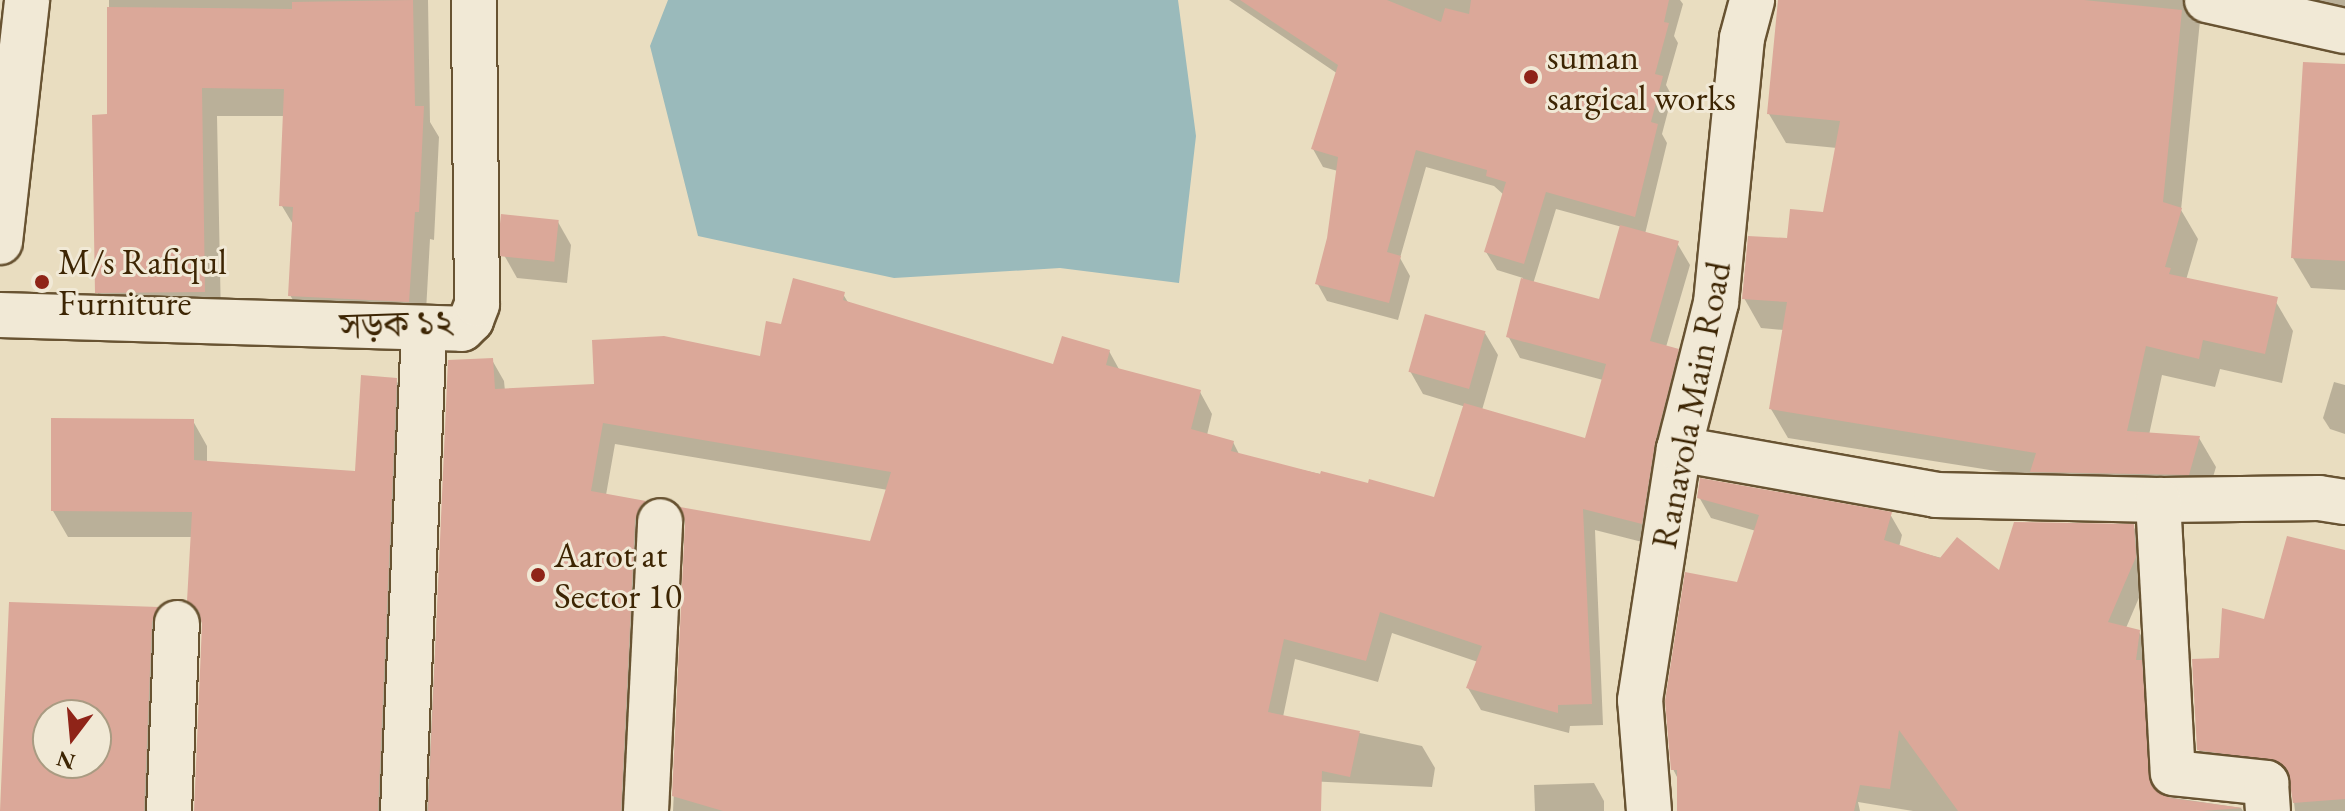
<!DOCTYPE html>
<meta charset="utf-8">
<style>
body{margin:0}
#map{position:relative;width:2345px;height:811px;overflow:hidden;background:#e9ddc0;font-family:"EB Garamond","Noto Serif Bengali",serif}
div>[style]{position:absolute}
.water>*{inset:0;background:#9ababb}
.shadow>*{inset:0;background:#0003}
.building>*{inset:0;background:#dba899;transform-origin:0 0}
.roads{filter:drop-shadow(2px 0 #685332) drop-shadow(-2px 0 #685332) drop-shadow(0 2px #685332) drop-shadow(0 -2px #685332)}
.minor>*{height:44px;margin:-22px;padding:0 22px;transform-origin:22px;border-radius:22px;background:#f1e9d6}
.dots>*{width:22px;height:22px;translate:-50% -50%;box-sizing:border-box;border:4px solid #f1e9d6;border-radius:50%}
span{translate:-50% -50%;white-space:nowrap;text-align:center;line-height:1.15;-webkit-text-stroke:6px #f1e9d6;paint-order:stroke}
.poi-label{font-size:36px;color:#3d2503}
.left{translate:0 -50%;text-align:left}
.street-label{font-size:36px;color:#3d2503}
.north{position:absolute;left:32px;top:699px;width:80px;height:80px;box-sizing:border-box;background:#f1e9d6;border:2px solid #a99b82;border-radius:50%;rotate:196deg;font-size:22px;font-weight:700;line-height:32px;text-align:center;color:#3d2503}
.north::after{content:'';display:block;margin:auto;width:28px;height:36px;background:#8f2418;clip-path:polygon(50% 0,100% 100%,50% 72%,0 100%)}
</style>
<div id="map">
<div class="water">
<i style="clip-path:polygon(668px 0,1178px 0,1196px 136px,1179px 283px,1060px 268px,894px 278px,698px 236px,650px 46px)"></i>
</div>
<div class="shadow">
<i style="clip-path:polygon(109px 0,428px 0,430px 122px,439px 137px,434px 240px,430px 239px,425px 330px,307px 324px,290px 295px,294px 226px,282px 206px,285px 116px,217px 116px,221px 320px,113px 321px,97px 292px,109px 116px)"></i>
<i style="clip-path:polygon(evenodd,1229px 0,1680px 0,1683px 4px,1674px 36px,1678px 43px,1666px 85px,1672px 96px,1662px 134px,1667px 143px,1645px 234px,1677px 243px,1690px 265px,1666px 347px,1677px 351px,1690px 372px,1654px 545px,1595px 530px,1603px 725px,1570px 726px,1569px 733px,1481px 710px,1468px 688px,1478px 662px,1392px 633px,1378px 682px,1295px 659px,1283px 717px,1422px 746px,1435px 768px,1432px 787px,1163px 774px,1244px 811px,673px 811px,687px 522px,871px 543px,888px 490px,615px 444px,606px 495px,645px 502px,657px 523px,633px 811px,427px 811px,450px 361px,492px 360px,504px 381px,505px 391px,596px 386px,762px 358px,783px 326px,843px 294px,849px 304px,1055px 367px,1109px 351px,1120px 371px,1200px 392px,1212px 414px,1207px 435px,1233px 442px,1240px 456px,1436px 500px,1466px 407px,1423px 394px,1410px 371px,1485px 333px,1498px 355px,1482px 410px,1586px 440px,1603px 380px,1520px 358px,1508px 336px,1523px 278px,1497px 270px,1486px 252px,1504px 195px,1494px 186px,1426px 167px,1400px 258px,1410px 276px,1398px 320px,1327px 301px,1317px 283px,1328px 238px,1338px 171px,1323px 167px,1313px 149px,1338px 74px,1229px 0,1556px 209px,1622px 227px,1600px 301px,1533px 284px,1556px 209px)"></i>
<i style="clip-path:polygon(1780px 0,2345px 0,2345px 24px,2202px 1px,2181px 210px,2198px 239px,2186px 280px,2276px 302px,2293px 331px,2282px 383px,2220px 369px,2215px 387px,2162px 375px,2149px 435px,2199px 438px,2216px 467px,2205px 504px,1788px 438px,1771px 409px,1784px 330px,1761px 328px,1744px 298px,1789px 240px,1824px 214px,1837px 148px,1786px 143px,1769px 114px)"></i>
<i style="clip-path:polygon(2345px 66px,2345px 290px,2311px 288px,2293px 258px)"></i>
<i style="clip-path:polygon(558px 222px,571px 245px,567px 283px,517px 278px,504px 255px)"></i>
<i style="clip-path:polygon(396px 380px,411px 405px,395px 811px,195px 811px,204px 626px,189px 600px,193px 537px,68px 537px,53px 511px,193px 421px,207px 446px,207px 463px,357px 473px)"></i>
<i style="clip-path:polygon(2334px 382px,2345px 385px,2345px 434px,2330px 429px,2323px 418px)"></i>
<i style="clip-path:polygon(1699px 497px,1890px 514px,1902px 535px,1899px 547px,2000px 573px,2133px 526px,2145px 547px,2147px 579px,2126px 628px,2139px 632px,2151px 653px,2161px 796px,2241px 808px,2243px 811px,1913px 811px,1858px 802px,1860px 811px,1679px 811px,1679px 781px,1673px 769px,1756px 531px,1711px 518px)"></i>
<i style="clip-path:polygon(2345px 552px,2345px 811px,2295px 811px,2292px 785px,2282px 778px,2211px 771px,2199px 750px,2221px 660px)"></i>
<i style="clip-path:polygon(evenodd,11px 604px,158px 609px,175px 639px,164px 811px,2px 811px,11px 604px,48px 715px,96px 715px,96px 763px,48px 763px,48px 715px)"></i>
<i style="clip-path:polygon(1594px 783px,1604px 801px,1604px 811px,1535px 811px,1534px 785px)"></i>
</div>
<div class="building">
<i style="clip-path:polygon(413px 0,415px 106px,424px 106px,419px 212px,415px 212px,409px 302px,288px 296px,293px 207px,279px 206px,284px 89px,202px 88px,205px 292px,95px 293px,92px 115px,107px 114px,107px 7px,292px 9px,292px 2px)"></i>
<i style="clip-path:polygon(1240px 0,1387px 0,1441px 22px,1445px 8px,1469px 14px,1471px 0,1669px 0,1664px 22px,1669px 23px,1655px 74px,1663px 76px,1651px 122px,1658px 124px,1635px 217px,1546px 192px,1524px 264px,1484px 252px,1506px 182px,1486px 176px,1487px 170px,1416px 150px,1387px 252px,1401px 256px,1389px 303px,1315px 284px,1327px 238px,1338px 157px,1311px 149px,1338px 65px)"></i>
<i style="clip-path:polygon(1778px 0,2084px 0,2182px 10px,2163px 202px,2182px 208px,2165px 267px,2171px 268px,2169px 274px,2278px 297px,2265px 354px,2203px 340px,2199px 359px,2146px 346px,2127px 431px,2200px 436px,2189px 475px,2030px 472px,2036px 453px,1769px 409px,1787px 302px,1742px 299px,1748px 236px,1787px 238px,1790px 209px,1823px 212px,1840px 121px,1767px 114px)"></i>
<i style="clip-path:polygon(2303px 62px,2345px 64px,2345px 261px,2291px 258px)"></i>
<i style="left:501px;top:214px;width:58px;height:42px;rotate:6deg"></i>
<i style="clip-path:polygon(1620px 225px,1679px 241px,1650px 341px,1679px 349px,1655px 443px,1642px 524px,1583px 509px,1592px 704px,1558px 705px,1558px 713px,1466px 688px,1482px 646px,1380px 612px,1366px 661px,1284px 639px,1268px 712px,1360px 731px,1350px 777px,1322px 771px,1321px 811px,723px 811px,672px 796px,685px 522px,680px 507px,870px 541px,891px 472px,603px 423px,591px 491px,646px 501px,639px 508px,635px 520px,621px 811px,428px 811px,448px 360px,493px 358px,495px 389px,594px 384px,592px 340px,664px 336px,760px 356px,766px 321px,781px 324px,793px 278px,845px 292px,843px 300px,1053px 364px,1062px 336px,1110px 350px,1106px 365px,1201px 390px,1191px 429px,1234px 441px,1231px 451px,1320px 474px,1321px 471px,1368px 483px,1369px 479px,1434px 497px,1464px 403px,1585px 438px,1606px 364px,1506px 337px,1521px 278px,1599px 299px)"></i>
<i style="left:1425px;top:314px;width:63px;height:60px;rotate:16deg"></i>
<i style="clip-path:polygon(361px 375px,397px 378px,378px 811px,194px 811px,202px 624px,199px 611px,187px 601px,192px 512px,51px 511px,51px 418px,194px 419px,194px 460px,355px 471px)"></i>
<i style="clip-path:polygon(1700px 478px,1892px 512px,1884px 540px,1940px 558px,1957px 537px,1999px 570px,2014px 522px,2134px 524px,2136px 557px,2108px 622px,2140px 630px,2136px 660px,2142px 660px,2151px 785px,2170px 798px,2243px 808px,2202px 811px,1958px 811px,1899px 730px,1890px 789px,1860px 785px,1854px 811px,1677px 811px,1677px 770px,1671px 770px,1665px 701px,1685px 572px,1737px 582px,1759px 515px,1697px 498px)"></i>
<i style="clip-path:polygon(2287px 536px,2345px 550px,2345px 799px,2293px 803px,2288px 771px,2279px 762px,2197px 750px,2192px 659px,2219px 658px,2222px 608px,2264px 619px)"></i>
<i style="clip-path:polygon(evenodd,9px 602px,159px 607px,152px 622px,144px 811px,0 811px,9px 602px,48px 715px,96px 715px,96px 763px,48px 763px,48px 715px)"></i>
</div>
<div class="roads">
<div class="minor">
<i style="left:2207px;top:0;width:141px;rotate:12.7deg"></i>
<i style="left:0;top:242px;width:244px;rotate:-83.6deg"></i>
<i style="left:0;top:315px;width:462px;rotate:1.7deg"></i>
<i style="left:462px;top:329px;width:13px;rotate:-45deg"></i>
<i style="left:471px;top:320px;width:17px;rotate:-69deg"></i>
<i style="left:477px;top:304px;width:304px;rotate:-90.6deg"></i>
<i style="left:1679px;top:449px;width:261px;rotate:10.1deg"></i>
<i style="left:1936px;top:495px;width:222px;rotate:1.3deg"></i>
<i style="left:2158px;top:500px;width:161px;rotate:-0.7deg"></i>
<i style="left:2319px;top:498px;width:26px;rotate:9deg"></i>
<i style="left:2158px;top:500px;width:273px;rotate:86.9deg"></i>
<i style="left:2173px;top:773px;width:94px;rotate:6.1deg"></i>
<i style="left:2266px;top:783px;width:28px;rotate:86deg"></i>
<i style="left:169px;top:811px;width:188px;rotate:-87.6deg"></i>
<i style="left:403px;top:811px;width:481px;rotate:-87.5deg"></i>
<i style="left:646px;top:811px;width:290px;rotate:-87.2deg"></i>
<i style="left:1649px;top:811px;width:111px;rotate:-94.6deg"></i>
<i style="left:1640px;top:700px;width:254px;rotate:-81.2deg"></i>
<i style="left:1679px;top:449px;width:151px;rotate:-75.8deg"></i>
<i style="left:1716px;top:303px;width:266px;rotate:-84.4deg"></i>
<i style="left:1742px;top:38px;width:39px;rotate:-75deg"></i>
</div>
</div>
<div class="dots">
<i style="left:1531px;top:77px;background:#8f2418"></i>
<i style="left:42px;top:282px;background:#8f2418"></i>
<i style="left:538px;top:575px;background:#8f2418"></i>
</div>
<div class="poi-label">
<span class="left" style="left:1547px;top:77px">suman<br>sargical works</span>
<span class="left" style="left:58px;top:282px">M/s Rafiqul<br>Furniture</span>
<span class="left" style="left:554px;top:575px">Aarot at<br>Sector 10</span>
</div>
<div class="street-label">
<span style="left:396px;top:324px;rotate:-2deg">সড়ক ১২</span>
<span style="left:1691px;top:405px;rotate:-79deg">Ranavola Main Road</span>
</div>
<div class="north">N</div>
</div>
